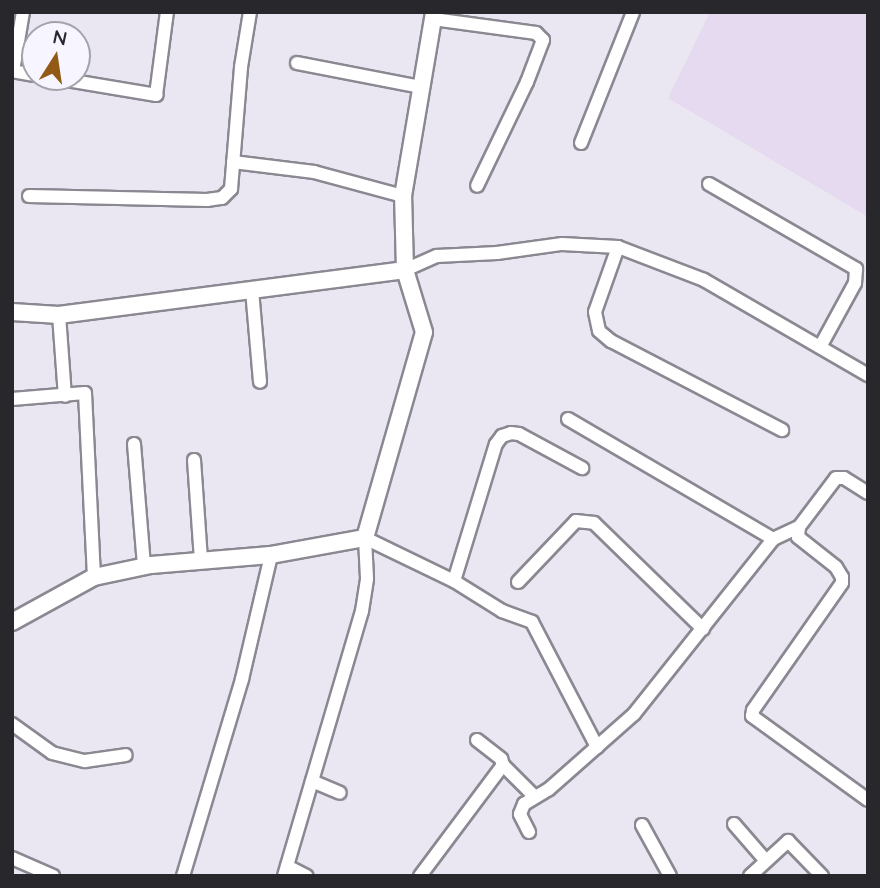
<!DOCTYPE html>
<style>
body{margin:0}
#map{position:relative;width:880px;height:888px;overflow:hidden;background:#eae7f2;font-family:Quicksand,sans-serif}
div>[style]{position:absolute}
.industrial>*{inset:0;background:#e5daef}
.roads{filter:drop-shadow(2px 0 #8b8892) drop-shadow(-2px 0 #8b8892) drop-shadow(0 2px #8b8892) drop-shadow(0 -2px #8b8892)}
.minor>*{height:12px;margin:-6px;padding:0 6px;transform-origin:6px;border-radius:6px;background:#fff}
.tertiary>*{height:16px;margin:-8px;padding:0 8px;transform-origin:8px;border-radius:8px;background:#fff}
span{translate:-50% -50%;white-space:nowrap;text-align:center;line-height:1.15;-webkit-text-stroke:6px #f7f5ff;paint-order:stroke}
.frame{position:absolute;inset:0;border:14px solid #28272b;pointer-events:none}
.north{position:absolute;left:21px;top:21px;width:70px;height:70px;box-sizing:border-box;background:#f7f5ff;border:2px solid #a4a3aa;border-radius:50%;rotate:12deg;font-size:19px;font-weight:700;line-height:28px;text-align:center;color:#28272b}
.north::after{content:'';display:block;margin:auto;width:24px;height:32px;background:#935a15;clip-path:polygon(50% 0,100% 100%,50% 72%,0 100%)}
</style>
<div id="map">
<div class="industrial">
<i style="clip-path:polygon(710px 12px,868px 12px,868px 217px,668px 98px)"></i>
</div>
<div class="roads">
<div class="minor">
<i style="left:433px;top:19px;width:104px;rotate:7.7deg"></i>
<i style="left:536px;top:33px;width:10px;rotate:45deg"></i>
<i style="left:543px;top:40px;width:45px;rotate:110.9deg"></i>
<i style="left:527px;top:82px;width:115px;rotate:115.7deg"></i>
<i style="left:297px;top:63px;width:126px;rotate:11deg"></i>
<i style="left:12px;top:71px;width:23px;rotate:10deg"></i>
<i style="left:13px;top:71px;width:60px;rotate:-80.4deg"></i>
<i style="left:49px;top:77px;width:109px;rotate:9.5deg"></i>
<i style="left:156px;top:95px;width:84px;rotate:-82.5deg"></i>
<i style="left:581px;top:143px;width:141px;rotate:-68.3deg"></i>
<i style="left:233px;top:162px;width:82px;rotate:7deg"></i>
<i style="left:314px;top:172px;width:92px;rotate:15.1deg"></i>
<i style="left:709px;top:184px;width:170px;rotate:30deg"></i>
<i style="left:856px;top:269px;width:14px;rotate:94deg"></i>
<i style="left:855px;top:283px;width:73px;rotate:118.7deg"></i>
<i style="left:29px;top:196px;width:178px;rotate:1.3deg"></i>
<i style="left:207px;top:200px;width:15px;rotate:-8deg"></i>
<i style="left:222px;top:198px;width:13px;rotate:-45deg"></i>
<i style="left:231px;top:189px;width:122px;rotate:-85.3deg"></i>
<i style="left:241px;top:67px;width:56px;rotate:-80.7deg"></i>
<i style="left:618px;top:247px;width:69px;rotate:109.5deg"></i>
<i style="left:595px;top:312px;width:19px;rotate:78deg"></i>
<i style="left:599px;top:331px;width:16px;rotate:40deg"></i>
<i style="left:611px;top:341px;width:193px;rotate:27.5deg"></i>
<i style="left:405px;top:270px;width:35px;rotate:-24deg"></i>
<i style="left:437px;top:256px;width:60px;rotate:-2.9deg"></i>
<i style="left:497px;top:253px;width:66px;rotate:-7.9deg"></i>
<i style="left:562px;top:244px;width:56px;rotate:3.1deg"></i>
<i style="left:618px;top:247px;width:92px;rotate:21deg"></i>
<i style="left:704px;top:280px;width:190px;rotate:30.1deg"></i>
<i style="left:252px;top:290px;width:92px;rotate:85deg"></i>
<i style="left:59px;top:315px;width:81px;rotate:85.8deg"></i>
<i style="left:12px;top:399px;width:73px;rotate:-4.7deg"></i>
<i style="left:85px;top:393px;width:184px;rotate:87.2deg"></i>
<i style="left:568px;top:419px;width:238px;rotate:30.3deg"></i>
<i style="left:134px;top:444px;width:122px;rotate:85.3deg"></i>
<i style="left:194px;top:460px;width:99px;rotate:86deg"></i>
<i style="left:799px;top:527px;width:10px;rotate:96deg"></i>
<i style="left:798px;top:537px;width:48px;rotate:38.3deg"></i>
<i style="left:836px;top:567px;width:12px;rotate:59deg"></i>
<i style="left:842px;top:577px;width:6px;rotate:90deg"></i>
<i style="left:842px;top:583px;width:155px;rotate:125deg"></i>
<i style="left:753px;top:710px;width:6px;rotate:99deg"></i>
<i style="left:752px;top:716px;width:143px;rotate:35.9deg"></i>
<i style="left:454px;top:581px;width:143px;rotate:-73deg"></i>
<i style="left:496px;top:444px;width:10px;rotate:-53deg"></i>
<i style="left:502px;top:436px;width:9px;rotate:-18deg"></i>
<i style="left:511px;top:433px;width:8px;rotate:7deg"></i>
<i style="left:519px;top:434px;width:72px;rotate:28.4deg"></i>
<i style="left:518px;top:582px;width:84px;rotate:-46.4deg"></i>
<i style="left:576px;top:521px;width:18px;rotate:6deg"></i>
<i style="left:594px;top:523px;width:152px;rotate:44.2deg"></i>
<i style="left:12px;top:724px;width:49px;rotate:35.9deg"></i>
<i style="left:52px;top:753px;width:34px;rotate:14deg"></i>
<i style="left:85px;top:761px;width:41px;rotate:-8.3deg"></i>
<i style="left:477px;top:740px;width:31px;rotate:38deg"></i>
<i style="left:501px;top:759px;width:6px;rotate:72deg"></i>
<i style="left:503px;top:765px;width:45px;rotate:45deg"></i>
<i style="left:312px;top:781px;width:30px;rotate:23deg"></i>
<i style="left:734px;top:824px;width:49px;rotate:49.1deg"></i>
<i style="left:642px;top:825px;width:58px;rotate:61.2deg"></i>
<i style="left:529px;top:832px;width:20px;rotate:-117deg"></i>
<i style="left:520px;top:814px;width:11px;rotate:-68deg"></i>
<i style="left:524px;top:804px;width:29px;rotate:-31deg"></i>
<i style="left:549px;top:789px;width:113px;rotate:-41.4deg"></i>
<i style="left:634px;top:714px;width:223px;rotate:-51.5deg"></i>
<i style="left:773px;top:539px;width:29px;rotate:-25deg"></i>
<i style="left:799px;top:527px;width:61px;rotate:-52.9deg"></i>
<i style="left:836px;top:478px;width:8px"></i>
<i style="left:844px;top:478px;width:28px;rotate:32deg"></i>
<i style="left:12px;top:858px;width:45px;rotate:23.7deg"></i>
<i style="left:287px;top:866px;width:22px;rotate:27deg"></i>
<i style="left:183px;top:876px;width:206px;rotate:-73.3deg"></i>
<i style="left:242px;top:679px;width:127px;rotate:-76.8deg"></i>
<i style="left:284px;top:876px;width:276px;rotate:-73.6deg"></i>
<i style="left:362px;top:611px;width:33px;rotate:-81deg"></i>
<i style="left:367px;top:578px;width:40px;rotate:-92.9deg"></i>
<i style="left:365px;top:538px;width:99px;rotate:25.8deg"></i>
<i style="left:454px;top:581px;width:57px;rotate:32deg"></i>
<i style="left:502px;top:611px;width:32px;rotate:20deg"></i>
<i style="left:532px;top:622px;width:141px;rotate:62.5deg"></i>
<i style="left:420px;top:876px;width:139px;rotate:-53.2deg"></i>
<i style="left:750px;top:876px;width:52px;rotate:-42.6deg"></i>
<i style="left:788px;top:841px;width:49px;rotate:45.8deg"></i>
</div>
<div class="tertiary">
<i style="left:12px;top:312px;width:47px;rotate:3.7deg"></i>
<i style="left:59px;top:315px;width:349px;rotate:-7.4deg"></i>
<i style="left:405px;top:270px;width:74px;rotate:-91.5deg"></i>
<i style="left:403px;top:196px;width:187px;rotate:-80.4deg"></i>
<i style="left:12px;top:622px;width:94px;rotate:-28.8deg"></i>
<i style="left:94px;top:577px;width:58px;rotate:-11.9deg"></i>
<i style="left:151px;top:565px;width:120px;rotate:-4.8deg"></i>
<i style="left:271px;top:555px;width:96px;rotate:-10.3deg"></i>
<i style="left:365px;top:538px;width:214px;rotate:-74deg"></i>
<i style="left:424px;top:332px;width:65px;rotate:-107deg"></i>
</div>
</div>
<div class="frame"></div>
<div class="north">N</div>
</div>
